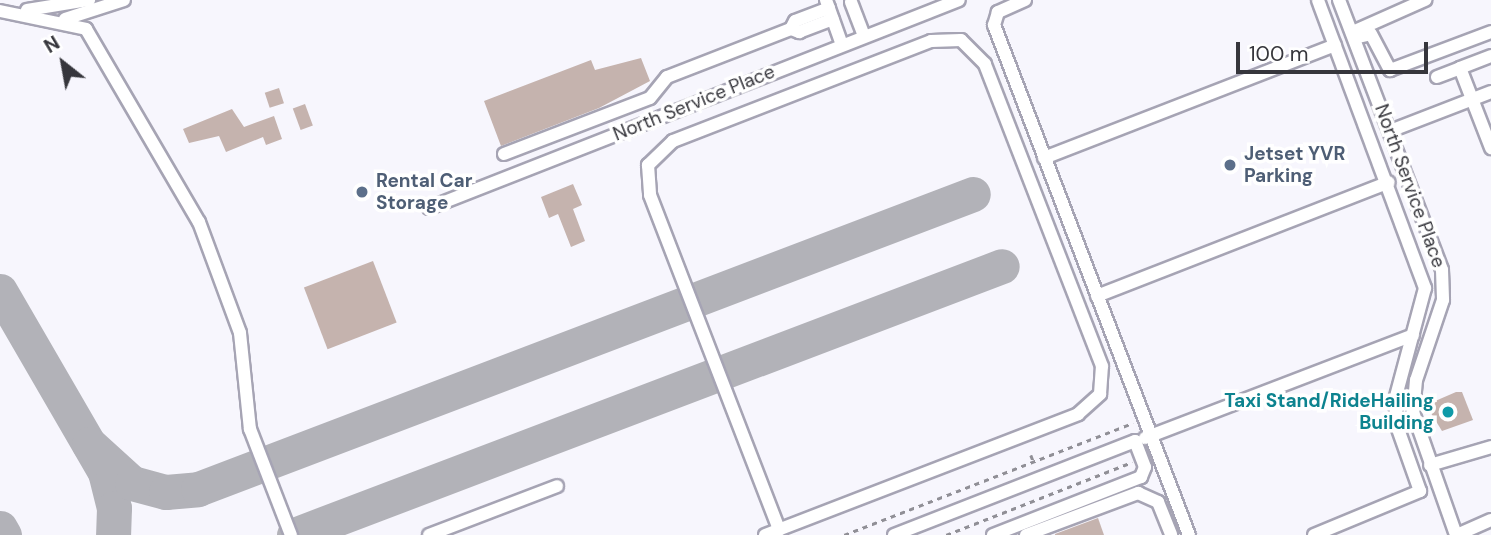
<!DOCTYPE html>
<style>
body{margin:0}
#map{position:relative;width:1491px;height:535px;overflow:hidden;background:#f7f6fd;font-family:"DM Sans",sans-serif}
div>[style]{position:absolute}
.taxiway>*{height:35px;margin:-17.5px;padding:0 17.5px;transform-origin:17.5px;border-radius:17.5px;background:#b2b2b8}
.building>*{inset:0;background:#c5b3ae;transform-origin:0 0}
.path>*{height:2.5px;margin-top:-1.25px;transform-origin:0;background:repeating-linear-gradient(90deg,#908f96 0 5px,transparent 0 10px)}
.roads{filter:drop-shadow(2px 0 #a6a4b4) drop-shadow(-2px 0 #a6a4b4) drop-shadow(0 2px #a6a4b4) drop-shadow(0 -2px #a6a4b4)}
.minor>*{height:12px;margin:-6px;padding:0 6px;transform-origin:6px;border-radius:6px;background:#fff}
.dots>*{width:19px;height:19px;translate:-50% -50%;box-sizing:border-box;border:4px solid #fff;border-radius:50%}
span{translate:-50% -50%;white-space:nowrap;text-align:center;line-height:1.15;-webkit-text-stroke:7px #fff;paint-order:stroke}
.street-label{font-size:19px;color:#36363c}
.service-label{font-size:19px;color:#4e5e75;font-weight:700}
.left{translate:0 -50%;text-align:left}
.culture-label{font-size:19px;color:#0d838f;font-weight:700}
.right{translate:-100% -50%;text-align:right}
.north{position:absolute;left:28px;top:28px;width:70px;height:70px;-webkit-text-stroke:5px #fff;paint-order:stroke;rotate:329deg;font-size:19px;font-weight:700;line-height:28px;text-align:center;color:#36363c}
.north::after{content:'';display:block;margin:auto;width:24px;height:32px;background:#36363c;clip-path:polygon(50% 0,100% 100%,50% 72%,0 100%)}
.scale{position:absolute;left:1236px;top:42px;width:192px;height:32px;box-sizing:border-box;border:4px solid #36363c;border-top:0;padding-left:9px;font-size:21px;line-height:24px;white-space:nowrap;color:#36363c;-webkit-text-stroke:5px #fff;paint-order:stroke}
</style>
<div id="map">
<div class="taxiway">
<i style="left:0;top:291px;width:209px;rotate:59.9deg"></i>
<i style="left:105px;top:472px;width:37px;rotate:76deg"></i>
<i style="left:114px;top:508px;width:27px;rotate:92deg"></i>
<i style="left:89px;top:444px;width:58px;rotate:42.2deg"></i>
<i style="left:132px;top:483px;width:35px;rotate:15deg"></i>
<i style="left:166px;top:492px;width:32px;rotate:-5deg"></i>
<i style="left:198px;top:489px;width:829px;rotate:-20.84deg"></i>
<i style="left:0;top:528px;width:8px;rotate:60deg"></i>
<i style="left:294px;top:535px;width:757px;rotate:-20.8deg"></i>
</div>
<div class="building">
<i style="clip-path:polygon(641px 58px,650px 81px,599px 108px,501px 146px,484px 101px,591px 60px,595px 70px)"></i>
<i style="left:279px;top:88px;width:16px;height:15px;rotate:72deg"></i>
<i style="left:305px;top:104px;width:23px;height:13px;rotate:70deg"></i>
<i style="clip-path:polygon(232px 109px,244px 127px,274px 116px,282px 139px,266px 145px,263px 137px,226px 152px,219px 136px,189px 143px,183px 129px)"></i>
<i style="clip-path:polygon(573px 184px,582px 205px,573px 209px,585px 241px,571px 247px,558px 214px,549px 218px,541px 197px)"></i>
<i style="left:373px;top:261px;width:66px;height:74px;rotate:69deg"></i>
<i style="clip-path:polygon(1456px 392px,1462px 392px,1473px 420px,1442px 431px,1426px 405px)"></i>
<i style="clip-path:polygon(1098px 518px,1104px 535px,1055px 535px,1055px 534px)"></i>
</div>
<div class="path">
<i style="left:1031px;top:455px;width:9px;rotate:69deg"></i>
<i style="left:844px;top:535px;width:310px;rotate:-21.2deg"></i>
<i style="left:946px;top:535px;width:200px;rotate:-21.4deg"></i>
</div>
<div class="roads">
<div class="minor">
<i style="left:826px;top:0;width:48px;rotate:70.4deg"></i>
<i style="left:1025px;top:0;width:30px;rotate:156deg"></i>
<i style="left:998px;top:12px;width:14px;rotate:107deg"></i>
<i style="left:994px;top:25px;width:546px;rotate:69.08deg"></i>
<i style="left:1339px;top:0;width:289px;rotate:69.1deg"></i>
<i style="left:1442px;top:270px;width:30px;rotate:88deg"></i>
<i style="left:1443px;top:300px;width:84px;rotate:108.6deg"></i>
<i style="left:1416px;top:380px;width:32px;rotate:95deg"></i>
<i style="left:1413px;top:412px;width:130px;rotate:70.7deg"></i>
<i style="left:851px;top:2px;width:36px;rotate:69deg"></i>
<i style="left:829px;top:8px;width:36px;rotate:159deg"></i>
<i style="left:795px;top:21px;width:9px;rotate:117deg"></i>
<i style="left:791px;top:29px;width:9px;rotate:21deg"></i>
<i style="left:799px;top:32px;width:36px;rotate:-21deg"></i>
<i style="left:27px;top:10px;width:63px;rotate:-9.2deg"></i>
<i style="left:0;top:11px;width:88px;rotate:11.8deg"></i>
<i style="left:86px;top:29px;width:224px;rotate:59.7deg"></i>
<i style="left:199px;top:222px;width:118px;rotate:69.7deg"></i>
<i style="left:240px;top:333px;width:97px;rotate:84.1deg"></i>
<i style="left:250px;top:429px;width:114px;rotate:68.9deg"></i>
<i style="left:65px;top:19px;width:62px;rotate:-17.9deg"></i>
<i style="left:1355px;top:31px;width:77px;rotate:-23.9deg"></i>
<i style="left:1354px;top:38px;width:17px;rotate:-13deg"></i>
<i style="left:1371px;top:34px;width:41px;rotate:62.2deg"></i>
<i style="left:1390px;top:70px;width:108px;rotate:-20.6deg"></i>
<i style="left:1491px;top:56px;width:33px;rotate:159deg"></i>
<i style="left:1460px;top:68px;width:86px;rotate:68.8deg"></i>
<i style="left:1437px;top:77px;width:25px;rotate:-21deg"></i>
<i style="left:1390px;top:131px;width:108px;rotate:-21.1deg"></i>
<i style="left:504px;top:154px;width:156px;rotate:-21deg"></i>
<i style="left:650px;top:98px;width:27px;rotate:-51deg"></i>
<i style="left:667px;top:77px;width:133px;rotate:-21.2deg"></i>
<i style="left:1044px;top:158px;width:312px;rotate:-21.2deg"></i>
<i style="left:429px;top:208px;width:569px;rotate:-21.43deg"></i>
<i style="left:1097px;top:296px;width:313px;rotate:-21.3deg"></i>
<i style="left:1145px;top:438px;width:287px;rotate:-21deg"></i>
<i style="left:1430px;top:465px;width:64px;rotate:-16.4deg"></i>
<i style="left:429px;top:535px;width:137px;rotate:-20.9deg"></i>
<i style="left:765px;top:535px;width:336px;rotate:-21.1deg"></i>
<i style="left:1078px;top:414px;width:30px;rotate:-42deg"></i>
<i style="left:1100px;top:394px;width:28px;rotate:-86deg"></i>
<i style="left:1102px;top:366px;width:324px;rotate:-111.2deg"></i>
<i style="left:985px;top:64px;width:34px;rotate:-135deg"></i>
<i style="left:961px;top:40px;width:30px;rotate:178deg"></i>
<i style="left:931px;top:41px;width:277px;rotate:158.8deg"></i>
<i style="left:673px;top:141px;width:35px;rotate:136deg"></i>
<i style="left:648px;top:165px;width:30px;rotate:86deg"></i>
<i style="left:650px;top:195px;width:359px;rotate:68.9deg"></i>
<i style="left:894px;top:535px;width:259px;rotate:-21.3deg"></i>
<i style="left:1135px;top:441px;width:28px;rotate:69deg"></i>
<i style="left:1145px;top:467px;width:11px;rotate:112deg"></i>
<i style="left:1141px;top:477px;width:159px;rotate:158.6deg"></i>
<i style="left:1026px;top:535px;width:120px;rotate:-20.6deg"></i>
<i style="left:1138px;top:493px;width:22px;rotate:24deg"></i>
<i style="left:1158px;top:502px;width:35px;rotate:68deg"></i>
<i style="left:1314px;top:535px;width:115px;rotate:-22.5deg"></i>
<i style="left:1420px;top:491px;width:69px;rotate:-109.5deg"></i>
<i style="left:1397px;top:426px;width:26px;rotate:-94deg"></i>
<i style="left:1395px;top:400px;width:116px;rotate:-75deg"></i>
<i style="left:1425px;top:288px;width:307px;rotate:-110.4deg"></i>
<i style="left:1457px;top:535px;width:37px;rotate:-24deg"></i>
</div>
</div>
<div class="dots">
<i style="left:1230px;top:165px;background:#5c6f8a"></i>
<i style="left:362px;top:192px;background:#5c6f8a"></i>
<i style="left:1448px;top:412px;background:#0f9aa8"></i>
</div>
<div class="street-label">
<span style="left:694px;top:103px;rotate:-22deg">North Service Place</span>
<span style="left:1410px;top:186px;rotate:70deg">North Service Place</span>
</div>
<div class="service-label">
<span class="left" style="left:1244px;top:165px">Jetset YVR<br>Parking</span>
<span class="left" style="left:376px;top:192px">Rental Car<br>Storage</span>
</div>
<div class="culture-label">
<span class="right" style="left:1434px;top:412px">Taxi Stand/RideHailing<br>Building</span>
</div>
<div class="north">N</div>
<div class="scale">100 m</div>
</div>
